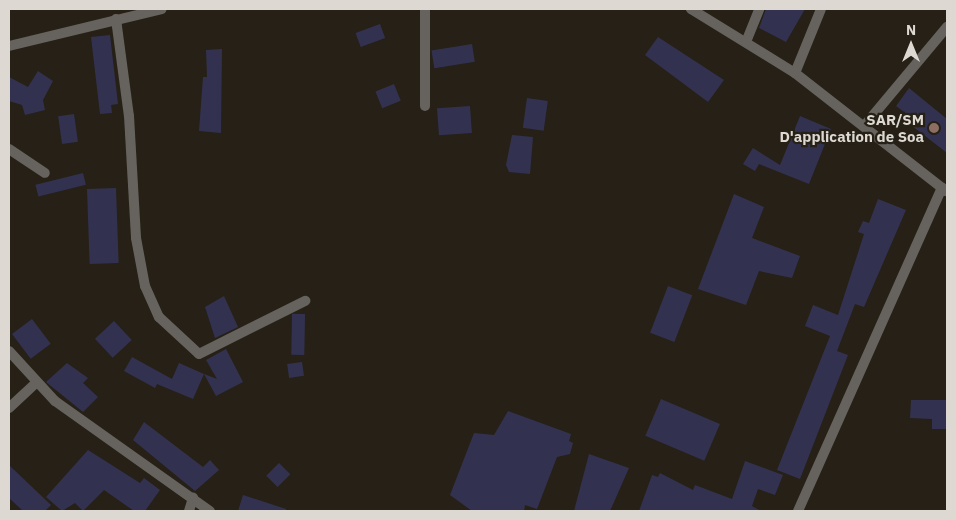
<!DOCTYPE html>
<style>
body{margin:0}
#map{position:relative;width:956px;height:520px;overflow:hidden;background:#262016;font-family:"IBM Plex Sans",sans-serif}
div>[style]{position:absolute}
.building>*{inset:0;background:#323250;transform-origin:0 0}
.minor>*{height:10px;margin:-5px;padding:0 5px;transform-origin:5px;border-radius:5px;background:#66635e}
.dots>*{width:14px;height:14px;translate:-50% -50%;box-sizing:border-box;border:2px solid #262016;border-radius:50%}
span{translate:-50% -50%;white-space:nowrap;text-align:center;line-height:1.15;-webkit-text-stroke:4.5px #262016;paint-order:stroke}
.poi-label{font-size:15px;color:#ddd9d2;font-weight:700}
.right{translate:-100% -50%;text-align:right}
.frame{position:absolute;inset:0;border:10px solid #ddd9d2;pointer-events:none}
.north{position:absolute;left:886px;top:20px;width:50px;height:50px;-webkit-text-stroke:4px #262016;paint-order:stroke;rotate:0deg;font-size:14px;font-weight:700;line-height:20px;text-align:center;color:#ddd9d2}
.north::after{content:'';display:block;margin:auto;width:18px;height:22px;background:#ddd9d2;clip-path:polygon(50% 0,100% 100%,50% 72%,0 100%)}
</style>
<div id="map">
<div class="building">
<i style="clip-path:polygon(766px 9px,805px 9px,786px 42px,759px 28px)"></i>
<i style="left:380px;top:24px;width:15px;height:26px;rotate:70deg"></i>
<i style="clip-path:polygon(110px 35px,118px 104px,111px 105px,112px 113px,100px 114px,91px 37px)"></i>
<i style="clip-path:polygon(658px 37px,724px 80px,708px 102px,645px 55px)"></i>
<i style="left:472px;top:44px;width:18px;height:41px;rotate:81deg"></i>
<i style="clip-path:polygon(222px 49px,221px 133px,199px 131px,203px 77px,207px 77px,206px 50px)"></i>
<i style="clip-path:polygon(38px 71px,53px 81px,43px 100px,45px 110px,25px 115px,22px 105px,9px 101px,9px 77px,28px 87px)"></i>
<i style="left:394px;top:84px;width:18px;height:20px;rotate:68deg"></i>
<i style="clip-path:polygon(909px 88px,947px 119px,947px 153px,907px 122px,911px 117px,896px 106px)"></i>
<i style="left:527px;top:98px;width:21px;height:30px;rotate:8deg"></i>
<i style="left:470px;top:106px;width:27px;height:33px;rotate:86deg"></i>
<i style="left:74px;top:114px;width:28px;height:16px;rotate:82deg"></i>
<i style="clip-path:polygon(800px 116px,831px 129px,809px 184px,759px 164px,755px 171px,743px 164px,753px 148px,780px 165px)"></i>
<i style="clip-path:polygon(512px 135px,533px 137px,530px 174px,509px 172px,506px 165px)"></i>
<i style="left:83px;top:173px;width:12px;height:49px;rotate:76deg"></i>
<i style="left:116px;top:188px;width:75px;height:29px;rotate:88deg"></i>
<i style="clip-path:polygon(734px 194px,764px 207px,752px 238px,800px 256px,792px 278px,759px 271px,746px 305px,698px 289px)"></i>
<i style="clip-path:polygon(878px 199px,906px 210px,864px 307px,855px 304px,837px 351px,848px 355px,800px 479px,777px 470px,830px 336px,805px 326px,813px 305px,838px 315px,864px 234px,858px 232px,863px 221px,869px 223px)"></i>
<i style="left:668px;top:286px;width:26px;height:50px;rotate:21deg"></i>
<i style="clip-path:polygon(224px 296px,238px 327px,215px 338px,205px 307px)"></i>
<i style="left:305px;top:314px;width:41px;height:13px;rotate:91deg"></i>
<i style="left:32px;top:319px;width:31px;height:25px;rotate:53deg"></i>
<i style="left:114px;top:321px;width:26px;height:26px;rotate:47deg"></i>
<i style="clip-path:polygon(226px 349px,243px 382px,216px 396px,204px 374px,217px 379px,206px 360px)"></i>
<i style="clip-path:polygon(132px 357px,172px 379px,179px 363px,204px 374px,193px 399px,157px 384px,155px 388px,124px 371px)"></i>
<i style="left:302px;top:362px;width:14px;height:15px;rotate:82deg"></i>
<i style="clip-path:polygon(67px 363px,88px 378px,83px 383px,98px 397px,83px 412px,46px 382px)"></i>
<i style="left:661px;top:399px;width:64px;height:40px;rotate:23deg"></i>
<i style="clip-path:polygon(911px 400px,947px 400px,947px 429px,932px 429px,932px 419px,910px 418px)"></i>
<i style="clip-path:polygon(508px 411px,571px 434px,569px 441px,573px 443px,570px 454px,557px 457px,537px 509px,525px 505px,524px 511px,472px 511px,450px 495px,474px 433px,494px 435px)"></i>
<i style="clip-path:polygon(144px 422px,203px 467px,210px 460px,219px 470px,195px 491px,133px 440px)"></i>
<i style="clip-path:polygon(88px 450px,140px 483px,144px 478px,160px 490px,145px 511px,134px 511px,104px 490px,83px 511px,75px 503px,62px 511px,46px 497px)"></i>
<i style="clip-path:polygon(589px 454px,629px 468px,610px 511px,574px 511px)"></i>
<i style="clip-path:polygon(745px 461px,783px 475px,775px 495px,758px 489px,752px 506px,761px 511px,639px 511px,652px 475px,658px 477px,660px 473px,693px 490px,695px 485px,732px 499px)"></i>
<i style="left:279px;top:463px;width:16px;height:18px;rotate:45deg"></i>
<i style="clip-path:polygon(9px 465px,51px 505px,45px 511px,23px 511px,9px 498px)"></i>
<i style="clip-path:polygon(243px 495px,286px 509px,286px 511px,238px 511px)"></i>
</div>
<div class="minor">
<i style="left:691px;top:9px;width:122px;rotate:31.6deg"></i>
<i style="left:795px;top:73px;width:192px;rotate:38deg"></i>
<i style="left:116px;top:19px;width:98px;rotate:82.4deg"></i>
<i style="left:129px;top:116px;width:122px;rotate:86.7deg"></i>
<i style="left:136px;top:238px;width:49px;rotate:79.4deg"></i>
<i style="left:145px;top:286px;width:34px;rotate:66deg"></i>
<i style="left:159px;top:317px;width:54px;rotate:42.8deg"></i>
<i style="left:199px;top:354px;width:119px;rotate:-26.6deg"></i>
<i style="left:746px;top:42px;width:35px;rotate:-68deg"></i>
<i style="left:9px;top:46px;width:157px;rotate:-13.6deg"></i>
<i style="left:795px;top:73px;width:69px;rotate:-67.9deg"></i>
<i style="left:425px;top:106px;width:97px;rotate:-90deg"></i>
<i style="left:865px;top:125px;width:128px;rotate:-50.1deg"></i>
<i style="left:9px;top:149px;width:43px;rotate:33.7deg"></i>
<i style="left:9px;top:351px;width:68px;rotate:47.4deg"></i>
<i style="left:55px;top:401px;width:190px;rotate:35.4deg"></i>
<i style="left:9px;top:408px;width:38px;rotate:-43deg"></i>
<i style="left:189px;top:511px;width:14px;rotate:-73deg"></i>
<i style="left:798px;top:511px;width:354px;rotate:-66deg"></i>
</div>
<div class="dots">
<i style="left:934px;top:128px;background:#8d6e63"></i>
</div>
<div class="poi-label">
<span class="right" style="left:924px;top:128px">SAR/SM<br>D'application de Soa</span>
</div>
<div class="frame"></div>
<div class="north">N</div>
</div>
